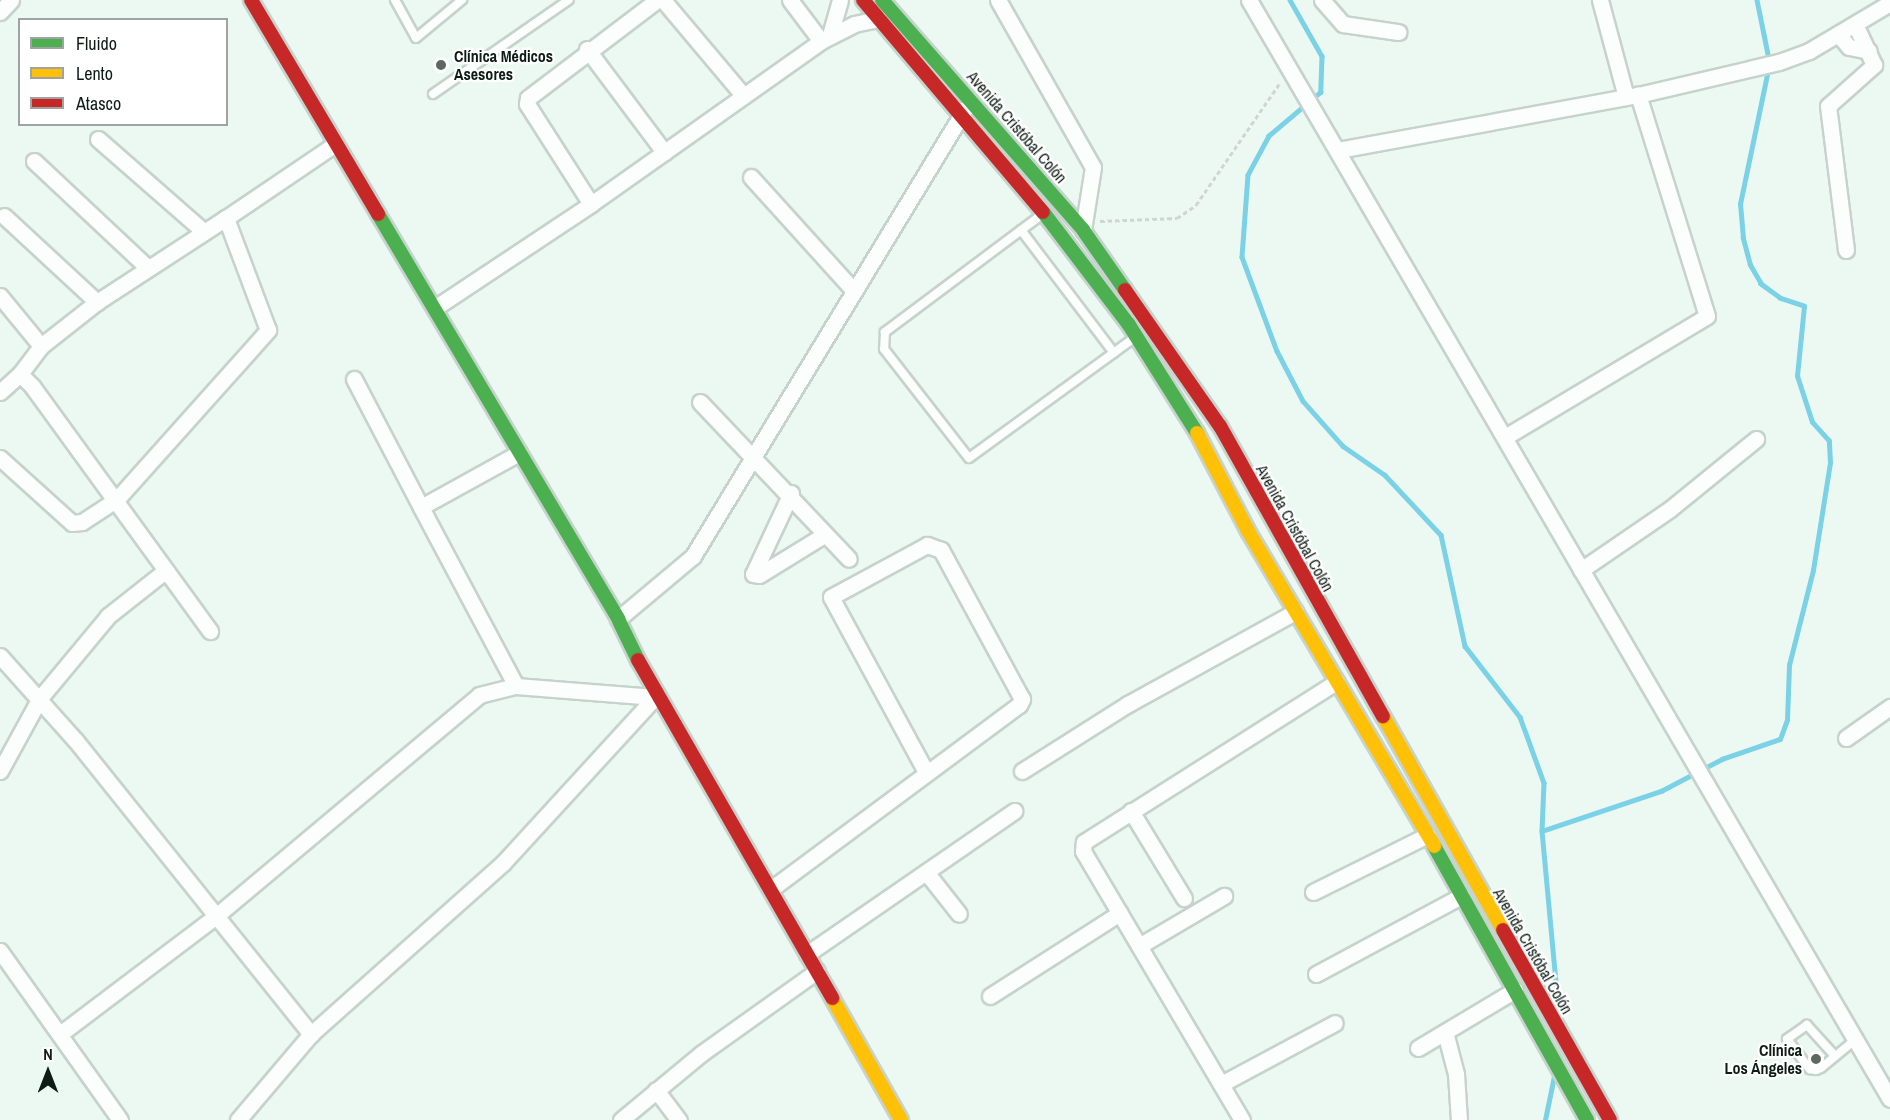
<!DOCTYPE html>
<meta charset="utf-8">
<style>
body{margin:0}
#map{position:relative;width:1890px;height:1120px;overflow:hidden;background:#ecf9f3;font-family:"Archivo Narrow",sans-serif}
div>[style]{position:absolute}
.stream>*{height:4.5px;margin:-2.25px;padding:0 2.25px;transform-origin:2.25px;border-radius:2.25px;background:#7bd1e6}
.path>*{height:3px;margin-top:-1.5px;transform-origin:0;background:repeating-linear-gradient(90deg,#d0d4d3 0 4.5px,transparent 0 7.5px)}
.roads{filter:drop-shadow(2px 0 #c6d3cd) drop-shadow(-2px 0 #c6d3cd) drop-shadow(0 2px #c6d3cd) drop-shadow(0 -2px #c6d3cd)}
.lane>*{height:8px;margin:-4px;padding:0 4px;transform-origin:4px;border-radius:4px;background:#fcfefd}
.street>*{height:15px;margin:-7.5px;padding:0 7.5px;transform-origin:7.5px;border-radius:7.5px;background:#fcfefd}
.fast>*{height:14px;margin:-7px;padding:0 7px;transform-origin:7px;border-radius:7px;background:#4caf50}
.slow>*{height:14px;margin:-7px;padding:0 7px;transform-origin:7px;border-radius:7px;background:#ffc107}
.jam>*{height:14px;margin:-7px;padding:0 7px;transform-origin:7px;border-radius:7px;background:#c62828}
.dots>*{width:16px;height:16px;translate:-50% -50%;box-sizing:border-box;border:3px solid #fff;border-radius:50%}
span{translate:-50% -50%;white-space:nowrap;text-align:center;line-height:1.15;-webkit-text-stroke:4.5px #fff;paint-order:stroke}
.poi-label{font-size:16px;color:#0e1c16;font-weight:700}
.left{translate:0 -50%;text-align:left}
.right{translate:-100% -50%;text-align:right}
.street-label{font-size:16px;color:#0e1c16}
.legend{position:absolute;left:18px;top:18px;width:210px;height:108px;box-sizing:border-box;background:#fff;border:2px solid #9fa4a2;margin:0;padding:8px 10px;list-style:none;font-size:18px;color:#0e1c16}
.legend li{display:flex;align-items:center;gap:12px;height:30px}
.legend b{width:30px;border:2px solid #9fa4a2}
.north{position:absolute;left:18px;top:1042px;width:60px;height:60px;-webkit-text-stroke:4px #fff;paint-order:stroke;rotate:0deg;font-size:16px;font-weight:700;line-height:24px;text-align:center;color:#0e1c16}
.north::after{content:'';display:block;margin:auto;width:21px;height:27px;background:#0e1c16;clip-path:polygon(50% 0,100% 100%,50% 72%,0 100%)}
</style>
<div id="map">
<div class="stream">
<i style="left:1290px;top:0;width:64px;rotate:60.3deg"></i>
<i style="left:1322px;top:56px;width:36px;rotate:92deg"></i>
<i style="left:1321px;top:92px;width:68px;rotate:139.8deg"></i>
<i style="left:1269px;top:136px;width:44px;rotate:118.3deg"></i>
<i style="left:1248px;top:175px;width:82px;rotate:94.2deg"></i>
<i style="left:1242px;top:257px;width:100px;rotate:69.6deg"></i>
<i style="left:1277px;top:351px;width:56px;rotate:62.5deg"></i>
<i style="left:1303px;top:401px;width:60px;rotate:48.4deg"></i>
<i style="left:1343px;top:446px;width:51px;rotate:34.6deg"></i>
<i style="left:1385px;top:475px;width:82px;rotate:47deg"></i>
<i style="left:1441px;top:535px;width:114px;rotate:77.8deg"></i>
<i style="left:1465px;top:646px;width:90px;rotate:52.2deg"></i>
<i style="left:1520px;top:717px;width:70px;rotate:70deg"></i>
<i style="left:1544px;top:783px;width:48px;rotate:92.4deg"></i>
<i style="left:1542px;top:831px;width:184px;rotate:84.7deg"></i>
<i style="left:1757px;top:0;width:55px;rotate:78.5deg"></i>
<i style="left:1542px;top:831px;width:126px;rotate:-18.6deg"></i>
<i style="left:1661px;top:791px;width:69px;rotate:-27.7deg"></i>
<i style="left:1722px;top:759px;width:61px;rotate:-19deg"></i>
<i style="left:1780px;top:739px;width:20px;rotate:-70deg"></i>
<i style="left:1787px;top:720px;width:55px;rotate:-87.9deg"></i>
<i style="left:1789px;top:665px;width:98px;rotate:-75.8deg"></i>
<i style="left:1813px;top:570px;width:108px;rotate:-81deg"></i>
<i style="left:1830px;top:463px;width:22px;rotate:-93deg"></i>
<i style="left:1829px;top:441px;width:25px;rotate:-132deg"></i>
<i style="left:1812px;top:422px;width:48px;rotate:-108.1deg"></i>
<i style="left:1797px;top:376px;width:70px;rotate:-84.3deg"></i>
<i style="left:1804px;top:306px;width:25px;rotate:-162deg"></i>
<i style="left:1780px;top:298px;width:24px;rotate:-144deg"></i>
<i style="left:1761px;top:284px;width:22px;rotate:-120deg"></i>
<i style="left:1750px;top:265px;width:28px;rotate:-105deg"></i>
<i style="left:1743px;top:238px;width:34px;rotate:-95deg"></i>
<i style="left:1740px;top:204px;width:132px;rotate:-78.2deg"></i>
<i style="left:1545px;top:1120px;width:45px;rotate:-78.4deg"></i>
</div>
<div class="path">
<i style="left:1100px;top:221px;width:77px;rotate:-2.2deg"></i>
<i style="left:1177px;top:218px;width:23px;rotate:-34deg"></i>
<i style="left:1196px;top:205px;width:148px;rotate:-55.5deg"></i>
</div>
<div class="roads">
<div class="lane">
<i style="left:395px;top:0;width:43px;rotate:61.1deg"></i>
<i style="left:416px;top:38px;width:60px;rotate:-39.6deg"></i>
<i style="left:433px;top:94px;width:165px;rotate:-34.7deg"></i>
<i style="left:1044px;top:213px;width:199px;rotate:143.2deg"></i>
<i style="left:885px;top:332px;width:17px;rotate:93deg"></i>
<i style="left:884px;top:349px;width:138px;rotate:52.1deg"></i>
<i style="left:969px;top:458px;width:204px;rotate:-36deg"></i>
<i style="left:1021px;top:230px;width:154px;rotate:52.9deg"></i>
<i style="left:1835px;top:1056px;width:42px;rotate:-132.1deg"></i>
<i style="left:1807px;top:1025px;width:24px;rotate:145deg"></i>
<i style="left:1787px;top:1039px;width:38px;rotate:53deg"></i>
<i style="left:1810px;top:1069px;width:6px;rotate:9deg"></i>
<i style="left:1816px;top:1070px;width:5px;rotate:-22deg"></i>
<i style="left:1821px;top:1068px;width:44px;rotate:-39.5deg"></i>
</div>
<div class="street">
<i style="left:663px;top:0;width:124px;rotate:49.9deg"></i>
<i style="left:790px;top:0;width:51px;rotate:52.9deg"></i>
<i style="left:998px;top:0;width:192px;rotate:60.4deg"></i>
<i style="left:1093px;top:167px;width:64px;rotate:99deg"></i>
<i style="left:1249px;top:0;width:1272px;rotate:59.75deg"></i>
<i style="left:1322px;top:0;width:32px;rotate:49deg"></i>
<i style="left:1343px;top:24px;width:56px;rotate:8.3deg"></i>
<i style="left:1600px;top:0;width:100px;rotate:75deg"></i>
<i style="left:0;top:12px;width:16px;rotate:-47deg"></i>
<i style="left:1838px;top:34px;width:17px;rotate:50deg"></i>
<i style="left:1849px;top:47px;width:20px;rotate:11deg"></i>
<i style="left:830px;top:35px;width:36px;rotate:-74deg"></i>
<i style="left:587px;top:49px;width:129px;rotate:53.2deg"></i>
<i style="left:98px;top:139px;width:140px;rotate:41.2deg"></i>
<i style="left:1338px;top:150px;width:305px;rotate:-10.4deg"></i>
<i style="left:1638px;top:95px;width:145px;rotate:-13.2deg"></i>
<i style="left:1779px;top:62px;width:32px;rotate:-20deg"></i>
<i style="left:1809px;top:51px;width:94px;rotate:-30.7deg"></i>
<i style="left:34px;top:161px;width:156px;rotate:43.2deg"></i>
<i style="left:751px;top:177px;width:154px;rotate:47.9deg"></i>
<i style="left:591px;top:204px;width:119px;rotate:-122.6deg"></i>
<i style="left:527px;top:104px;width:6px;rotate:-81deg"></i>
<i style="left:528px;top:98px;width:162px;rotate:-37.2deg"></i>
<i style="left:4px;top:216px;width:127px;rotate:42.8deg"></i>
<i style="left:1846px;top:250px;width:145px;rotate:-97.1deg"></i>
<i style="left:1828px;top:106px;width:62px;rotate:-41.7deg"></i>
<i style="left:1874px;top:65px;width:45px;rotate:-114.9deg"></i>
<i style="left:0;top:296px;width:65px;rotate:50.6deg"></i>
<i style="left:436px;top:307px;width:186px;rotate:-33.6deg"></i>
<i style="left:591px;top:204px;width:282px;rotate:-35.3deg"></i>
<i style="left:821px;top:41px;width:37px;rotate:-27deg"></i>
<i style="left:854px;top:24px;width:25px;rotate:-12deg"></i>
<i style="left:20px;top:374px;width:35px;rotate:-53deg"></i>
<i style="left:41px;top:346px;width:71px;rotate:-38.2deg"></i>
<i style="left:97px;top:302px;width:154px;rotate:-33.1deg"></i>
<i style="left:354px;top:379px;width:144px;rotate:62.4deg"></i>
<i style="left:0;top:392px;width:27px;rotate:-42deg"></i>
<i style="left:20px;top:374px;width:17px;rotate:45deg"></i>
<i style="left:32px;top:386px;width:303px;rotate:54deg"></i>
<i style="left:700px;top:402px;width:216px;rotate:46.5deg"></i>
<i style="left:1505px;top:437px;width:235px;rotate:-30.9deg"></i>
<i style="left:1707px;top:316px;width:232px;rotate:-107.3deg"></i>
<i style="left:0;top:458px;width:97px;rotate:42.1deg"></i>
<i style="left:72px;top:523px;width:10px;rotate:-6deg"></i>
<i style="left:82px;top:522px;width:42px;rotate:-33.3deg"></i>
<i style="left:117px;top:499px;width:227px;rotate:-48.2deg"></i>
<i style="left:268px;top:330px;width:120px;rotate:-110.6deg"></i>
<i style="left:226px;top:218px;width:130px;rotate:-34.1deg"></i>
<i style="left:791px;top:493px;width:89px;rotate:115.1deg"></i>
<i style="left:753px;top:574px;width:6px;rotate:9deg"></i>
<i style="left:759px;top:575px;width:76px;rotate:-31.6deg"></i>
<i style="left:1581px;top:570px;width:108px;rotate:-34.4deg"></i>
<i style="left:1670px;top:509px;width:111px;rotate:-39.1deg"></i>
<i style="left:618px;top:619px;width:98px;rotate:-40deg"></i>
<i style="left:693px;top:556px;width:523px;rotate:-58.68deg"></i>
<i style="left:0;top:656px;width:114px;rotate:48.2deg"></i>
<i style="left:76px;top:741px;width:376px;rotate:51.3deg"></i>
<i style="left:516px;top:686px;width:203px;rotate:-118deg"></i>
<i style="left:421px;top:507px;width:112px;rotate:-28.9deg"></i>
<i style="left:1846px;top:738px;width:54px;rotate:-35.2deg"></i>
<i style="left:0;top:771px;width:83px;rotate:-61.3deg"></i>
<i style="left:40px;top:698px;width:107px;rotate:-50.3deg"></i>
<i style="left:108px;top:616px;width:73px;rotate:-38.3deg"></i>
<i style="left:1022px;top:771px;width:125px;rotate:-32.3deg"></i>
<i style="left:1128px;top:704px;width:191px;rotate:-28.9deg"></i>
<i style="left:1131px;top:811px;width:102px;rotate:58.7deg"></i>
<i style="left:926px;top:872px;width:53px;rotate:51.8deg"></i>
<i style="left:771px;top:889px;width:309px;rotate:-36.6deg"></i>
<i style="left:1019px;top:705px;width:7px;rotate:-63deg"></i>
<i style="left:1022px;top:699px;width:170px;rotate:-118.5deg"></i>
<i style="left:941px;top:550px;width:15px;rotate:-160deg"></i>
<i style="left:927px;top:545px;width:109px;rotate:151.6deg"></i>
<i style="left:831px;top:597px;width:199px;rotate:61.5deg"></i>
<i style="left:1313px;top:892px;width:128px;rotate:-26.4deg"></i>
<i style="left:1139px;top:946px;width:99px;rotate:-30.5deg"></i>
<i style="left:0;top:951px;width:207px;rotate:54.6deg"></i>
<i style="left:807px;top:954px;width:252px;rotate:-34.6deg"></i>
<i style="left:1316px;top:974px;width:165px;rotate:-28.3deg"></i>
<i style="left:990px;top:996px;width:154px;rotate:-32.6deg"></i>
<i style="left:1445px;top:1032px;width:43px;rotate:75.3deg"></i>
<i style="left:1456px;top:1074px;width:46px;rotate:86.3deg"></i>
<i style="left:60px;top:1034px;width:196px;rotate:-37.1deg"></i>
<i style="left:216px;top:916px;width:344px;rotate:-40deg"></i>
<i style="left:479px;top:695px;width:38px;rotate:-14deg"></i>
<i style="left:516px;top:686px;width:139px;rotate:4.5deg"></i>
<i style="left:1418px;top:1048px;width:113px;rotate:-30.9deg"></i>
<i style="left:1221px;top:1084px;width:129px;rotate:-28.2deg"></i>
<i style="left:656px;top:1090px;width:38px;rotate:53deg"></i>
<i style="left:238px;top:1120px;width:113px;rotate:-49.7deg"></i>
<i style="left:311px;top:1034px;width:257px;rotate:-41.7deg"></i>
<i style="left:503px;top:863px;width:225px;rotate:-47.5deg"></i>
<i style="left:621px;top:1120px;width:105px;rotate:-39.6deg"></i>
<i style="left:702px;top:1053px;width:141px;rotate:-35.5deg"></i>
<i style="left:1242px;top:1120px;width:312px;rotate:-120.6deg"></i>
<i style="left:1083px;top:851px;width:9px;rotate:-84deg"></i>
<i style="left:1084px;top:842px;width:299px;rotate:-32.4deg"></i>
</div>
<div class="fast">
<i style="left:882px;top:0;width:305px;rotate:48.8deg"></i>
<i style="left:1083px;top:230px;width:73px;rotate:55deg"></i>
<i style="left:1043px;top:212px;width:142px;rotate:52.7deg"></i>
<i style="left:1129px;top:325px;width:128px;rotate:57.8deg"></i>
<i style="left:378px;top:214px;width:471px;rotate:59.3deg"></i>
<i style="left:618px;top:619px;width:46px;rotate:64deg"></i>
<i style="left:1434px;top:846px;width:314px;rotate:60.8deg"></i>
</div>
<div class="slow">
<i style="left:1197px;top:433px;width:110px;rotate:62.5deg"></i>
<i style="left:1248px;top:531px;width:366px;rotate:59.4deg"></i>
<i style="left:1383px;top:716px;width:245px;rotate:60.7deg"></i>
<i style="left:832px;top:998px;width:140px;rotate:60.5deg"></i>
</div>
<div class="jam">
<i style="left:251px;top:0;width:249px;rotate:59.3deg"></i>
<i style="left:863px;top:0;width:278px;rotate:49.7deg"></i>
<i style="left:1125px;top:290px;width:166px;rotate:55.1deg"></i>
<i style="left:1220px;top:426px;width:333px;rotate:60.7deg"></i>
<i style="left:638px;top:660px;width:390px;rotate:60.1deg"></i>
<i style="left:1503px;top:930px;width:218px;rotate:60.6deg"></i>
</div>
</div>
<div class="dots">
<i style="left:441px;top:65px;background:#5c6963"></i>
<i style="left:1816px;top:1059px;background:#5c6963"></i>
</div>
<div class="poi-label">
<span class="left" style="left:454px;top:65px">Clínica Médicos<br>Asesores</span>
<span class="right" style="left:1802px;top:1059px">Clínica<br>Los Ángeles</span>
</div>
<div class="street-label">
<span style="left:1017px;top:127px;rotate:49deg">Avenida Cristóbal Colón</span>
<span style="left:1295px;top:528px;rotate:61deg">Avenida Cristóbal Colón</span>
<span style="left:1533px;top:951px;rotate:60deg">Avenida Cristóbal Colón</span>
</div>
<ul class="legend">
<li><b style="height:8px;background:#4caf50"></b>Fluido</li>
<li><b style="height:8px;background:#ffc107"></b>Lento</li>
<li><b style="height:8px;background:#c62828"></b>Atasco</li>
</ul>
<div class="north">N</div>
</div>
